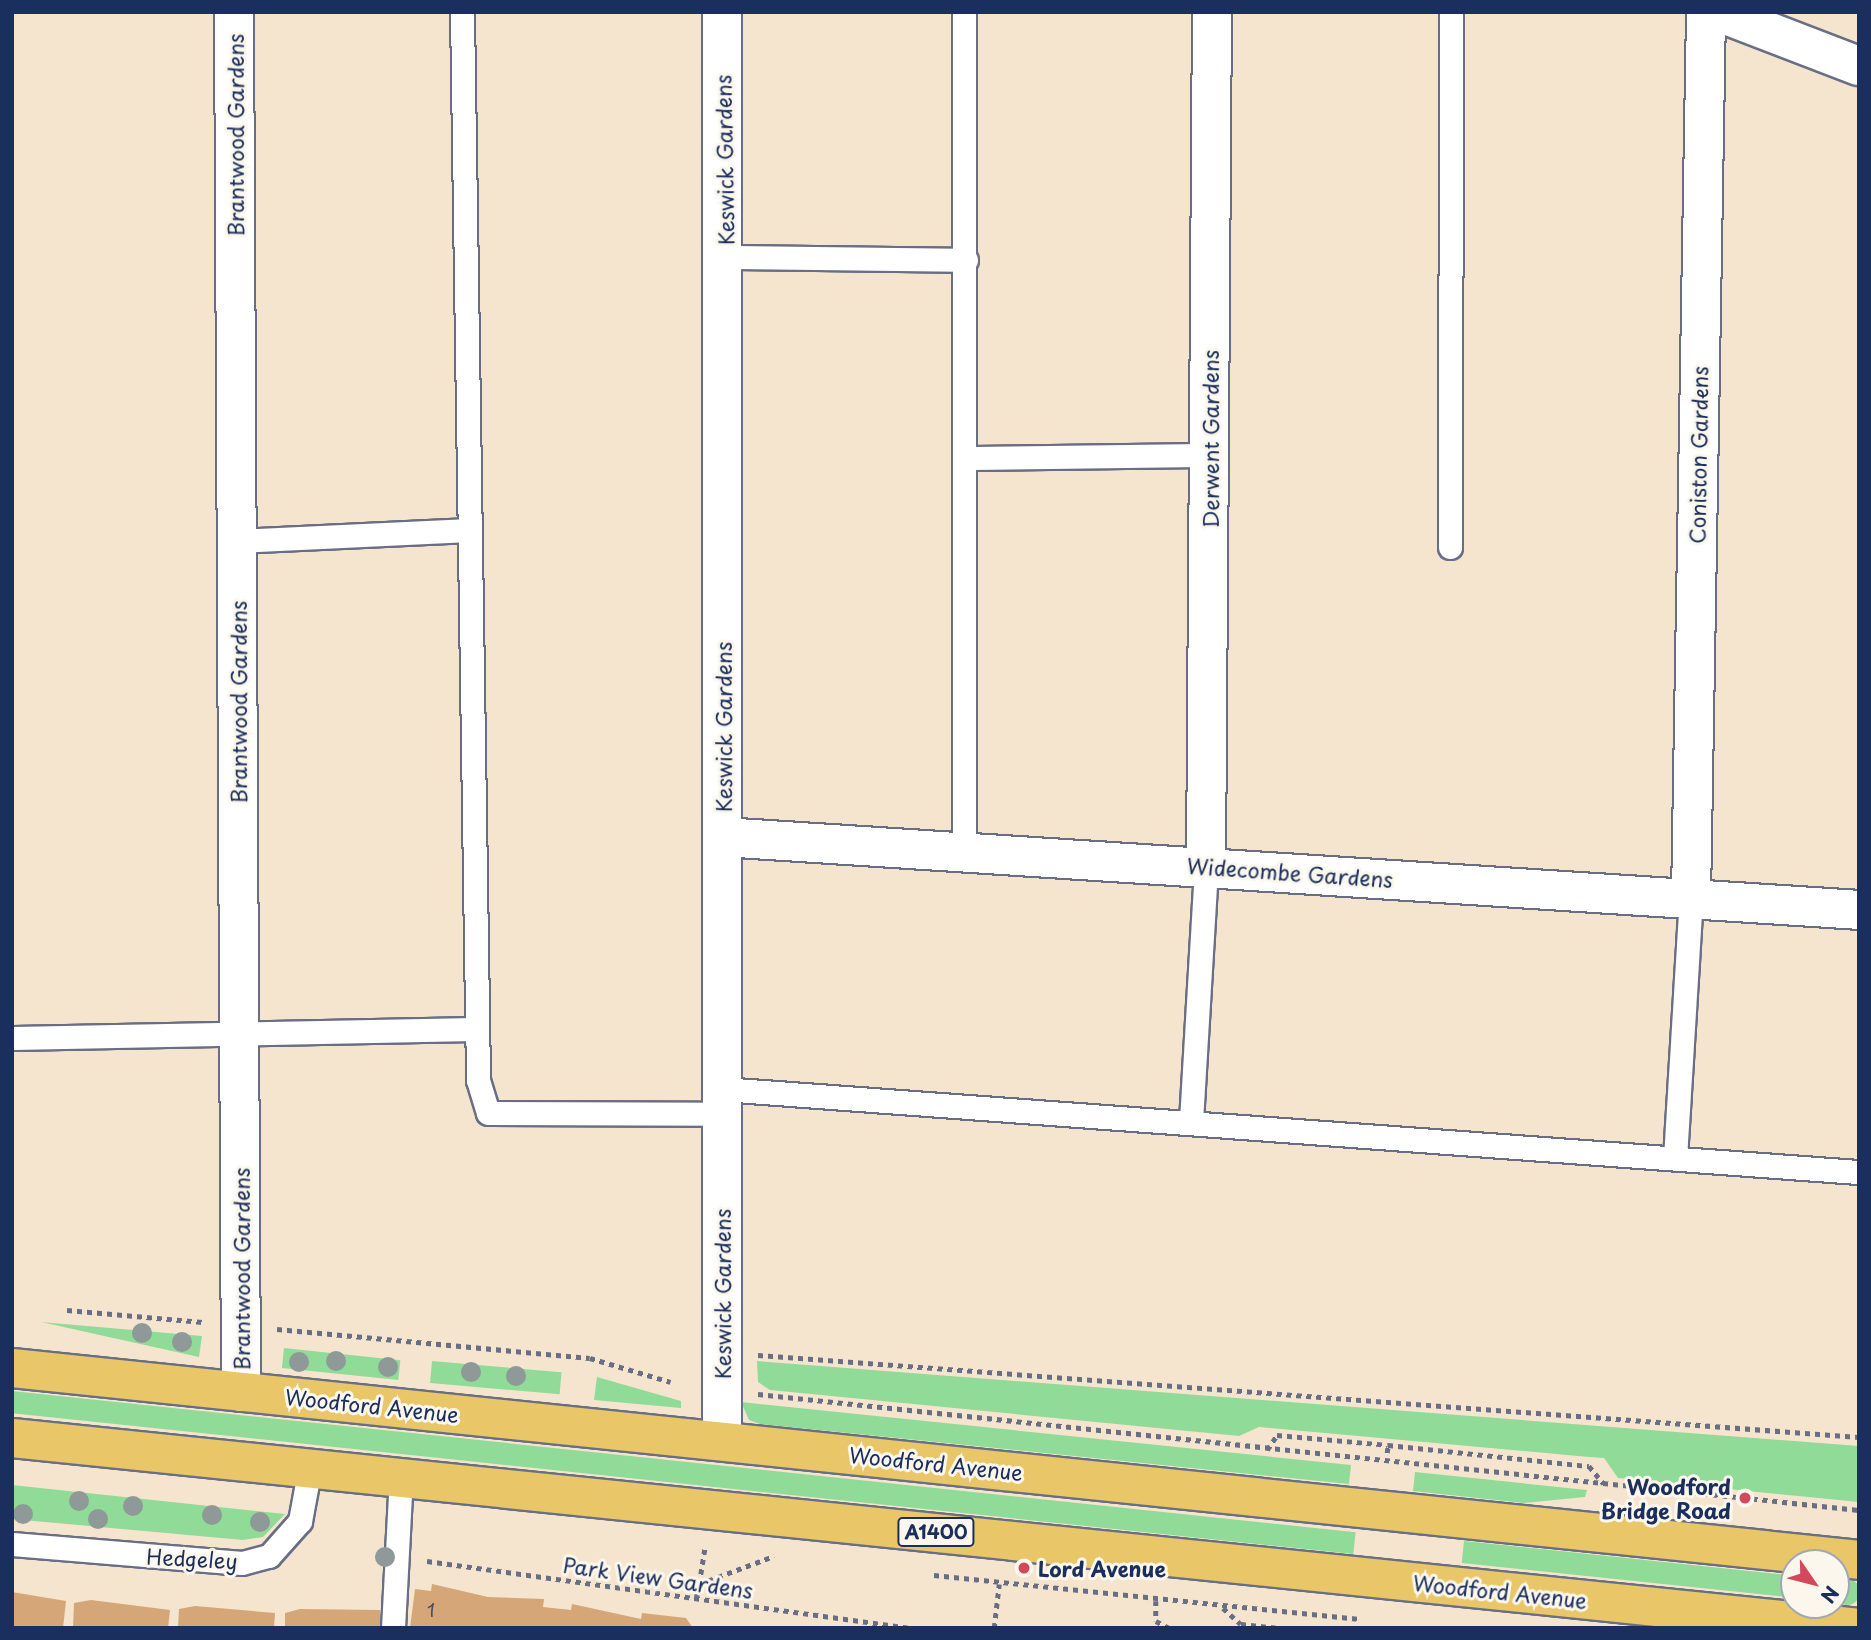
<!DOCTYPE html>
<style>
body{margin:0}
#map{position:relative;width:1871px;height:1640px;overflow:hidden;background:#f6e5ce;font-family:"Playpen Sans",sans-serif}
div>[style]{position:absolute}
.green>*{inset:0;background:#90db97;transform-origin:0 0}
.round{border-radius:50%}
.building>*{inset:0;background:#d4a678}
.path>*{height:4.5px;margin-top:-2.25px;transform-origin:0;background:repeating-linear-gradient(90deg,#686f85 0 5px,transparent 0 10px)}
.roads{filter:drop-shadow(2px 0 #686f85) drop-shadow(-2px 0 #686f85) drop-shadow(0 2px #686f85) drop-shadow(0 -2px #686f85)}
.service>*{height:23px;margin:-11.5px;padding:0 11.5px;transform-origin:11.5px;border-radius:11.5px;background:#fff}
.minor>*{height:38px;margin:-19px;padding:0 19px;transform-origin:19px;border-radius:19px;background:#fff}
.trunk>*{height:38px;margin:-19px;padding:0 19px;transform-origin:19px;border-radius:19px;background:#e9c769}
.trees>*{width:20px;height:20px;margin:-10px;border-radius:50%;background:#8e9998}
.dots>*{width:19px;height:19px;translate:-50% -50%;box-sizing:border-box;border:4px solid #fbf7ec;border-radius:50%}
span{translate:-50% -50%;white-space:nowrap;text-align:center;line-height:1.15;-webkit-text-stroke:6px #fbf7ec;paint-order:stroke}
.number-label{font-size:18px;color:#494d64}
.number-label span{-webkit-text-stroke-width:0}
.shield-label span{padding:2px 5px;background:#fbf7ec;border:2px solid;border-radius:5px;-webkit-text-stroke-width:0}
.shield-label{font-size:19px;color:#1b2f5e;font-weight:700}
.street-label{font-size:21px;color:#1b2f5e}
.poi-label{font-size:21px;color:#1b2f5e;font-weight:700}
.right{translate:-100% -50%;text-align:right}
.left{translate:0 -50%;text-align:left}
.frame{position:absolute;inset:0;border:14px solid #1b2f5e;pointer-events:none}
.north{position:absolute;left:1780px;top:1549px;width:70px;height:70px;box-sizing:border-box;background:#fbf7ec;border:2px solid #a1a7b3;border-radius:50%;rotate:125deg;font-size:19px;font-weight:700;line-height:28px;text-align:center;color:#1b2f5e}
.north::after{content:'';display:block;margin:auto;width:24px;height:32px;background:#d1495b;clip-path:polygon(50% 0,100% 100%,50% 72%,0 100%)}
</style>
<div id="map">
<div class="green">
<i style="clip-path:polygon(41px 1322px,202px 1336px,199px 1357px)"></i>
<i style="left:284px;top:1348px;width:117px;height:20px;rotate:6deg"></i>
<i style="left:432px;top:1361px;width:130px;height:22px;rotate:5deg"></i>
<i style="clip-path:polygon(757px 1361px,1859px 1446px,1859px 1502px,1618px 1478px,1604px 1458px,1589px 1457px,1259px 1427px,1239px 1436px,770px 1390px,758px 1382px)"></i>
<i style="clip-path:polygon(597px 1377px,681px 1401px,681px 1408px,594px 1400px)"></i>
<i style="left:12px;top:1391px;width:1351px;height:22px;rotate:6deg"></i>
<i style="clip-path:polygon(741px 1402px,1351px 1465px,1349px 1484px,760px 1424px,749px 1420px)"></i>
<i style="clip-path:polygon(1415px 1472px,1587px 1490px,1585px 1497px,1524px 1503px,1413px 1491px)"></i>
<i style="clip-path:polygon(12px 1485px,285px 1514px,263px 1537px,243px 1540px,12px 1519px)"></i>
<i style="left:1464px;top:1541px;width:332px;height:22px;rotate:6deg"></i>
<i class="round" style="left:1834px;top:1579px;width:26px;height:26px"></i>
</div>
<div class="building">
<i style="clip-path:polygon(432px 1584px,488px 1597px,544px 1599px,543px 1607px,571px 1610px,572px 1604px,641px 1619px,642px 1613px,686px 1618px,693px 1628px,410px 1628px,415px 1589px,431px 1591px)"></i>
<i style="clip-path:polygon(12px 1592px,66px 1601px,63px 1628px,12px 1628px)"></i>
<i style="clip-path:polygon(91px 1600px,170px 1610px,168px 1628px,73px 1628px,74px 1603px)"></i>
<i style="clip-path:polygon(195px 1606px,275px 1613px,274px 1628px,178px 1628px,179px 1609px)"></i>
<i style="clip-path:polygon(300px 1609px,380px 1610px,380px 1628px,285px 1628px,285px 1613px)"></i>
</div>
<div class="path">
<i style="left:67px;top:1310px;width:136px;rotate:5.1deg"></i>
<i style="left:277px;top:1329px;width:314px;rotate:5.3deg"></i>
<i style="left:590px;top:1358px;width:84px;rotate:16.5deg"></i>
<i style="left:758px;top:1355px;width:1104px;rotate:4.26deg"></i>
<i style="left:758px;top:1394px;width:1107px;rotate:6.01deg"></i>
<i style="left:1267px;top:1450px;width:18px;rotate:-56deg"></i>
<i style="left:1277px;top:1435px;width:111px;rotate:5.1deg"></i>
<i style="left:1388px;top:1445px;width:202px;rotate:6deg"></i>
<i style="left:1589px;top:1466px;width:23px;rotate:50deg"></i>
<i style="left:1387px;top:1453px;width:8px;rotate:-83deg"></i>
<i style="left:427px;top:1561px;width:490px;rotate:7.9deg"></i>
<i style="left:934px;top:1575px;width:428px;rotate:5.9deg"></i>
<i style="left:699px;top:1584px;width:36px;rotate:-81deg"></i>
<i style="left:696px;top:1599px;width:15px;rotate:-79deg"></i>
<i style="left:699px;top:1584px;width:80px;rotate:-20.5deg"></i>
<i style="left:1156px;top:1601px;width:20px;rotate:90deg"></i>
<i style="left:1156px;top:1621px;width:15px;rotate:28deg"></i>
<i style="left:1223px;top:1608px;width:24px;rotate:42deg"></i>
<i style="left:1241px;top:1624px;width:38px;rotate:6deg"></i>
<i style="left:994px;top:1628px;width:44px;rotate:-83.5deg"></i>
</div>
<div class="roads">
<div class="service">
<i style="left:462px;top:12px;width:1068px;rotate:89.14deg"></i>
<i style="left:478px;top:1080px;width:34px;rotate:73deg"></i>
<i style="left:488px;top:1113px;width:234px;rotate:0.2deg"></i>
<i style="left:725px;top:257px;width:241px;rotate:0.7deg"></i>
<i style="left:965px;top:458px;width:245px;rotate:-0.7deg"></i>
<i style="left:237px;top:541px;width:232px;rotate:-2.7deg"></i>
<i style="left:1450px;top:547px;width:535px;rotate:-89.89deg"></i>
<i style="left:964px;top:850px;width:838px;rotate:-90deg"></i>
<i style="left:12px;top:1038px;width:464px;rotate:-1.1deg"></i>
<i style="left:722px;top:1089px;width:1140px;rotate:4.18deg"></i>
<i style="left:1191px;top:1121px;width:255px;rotate:-86.6deg"></i>
<i style="left:1675px;top:1158px;width:260px;rotate:-86.5deg"></i>
<i style="left:12px;top:1544px;width:231px;rotate:4.7deg"></i>
<i style="left:242px;top:1563px;width:28px;rotate:-15deg"></i>
<i style="left:269px;top:1556px;width:47px;rotate:-48.5deg"></i>
<i style="left:300px;top:1521px;width:55px;rotate:-79.5deg"></i>
<i style="left:393px;top:1628px;width:151px;rotate:-87deg"></i>
</div>
<div class="minor">
<i style="left:234px;top:12px;width:1380px;rotate:89.71deg"></i>
<i style="left:1718px;top:12px;width:151px;rotate:21deg"></i>
<i style="left:722px;top:837px;width:1139px;rotate:3.67deg"></i>
<i style="left:1206px;top:866px;width:854px;rotate:-89.6deg"></i>
<i style="left:1691px;top:898px;width:886px;rotate:-89.03deg"></i>
<i style="left:722px;top:1441px;width:1429px;rotate:-90deg"></i>
</div>
<div class="trunk">
<i style="left:12px;top:1368px;width:1857px;rotate:5.93deg"></i>
<i style="left:12px;top:1438px;width:1857px;rotate:5.87deg"></i>
</div>
</div>
<div class="trees">
<i style="left:142px;top:1333px"></i>
<i style="left:182px;top:1342px"></i>
<i style="left:336px;top:1361px"></i>
<i style="left:299px;top:1362px"></i>
<i style="left:388px;top:1367px"></i>
<i style="left:471px;top:1372px"></i>
<i style="left:516px;top:1376px"></i>
<i style="left:79px;top:1501px"></i>
<i style="left:133px;top:1506px"></i>
<i style="left:23px;top:1514px"></i>
<i style="left:212px;top:1515px"></i>
<i style="left:98px;top:1519px"></i>
<i style="left:260px;top:1522px"></i>
<i style="left:385px;top:1557px"></i>
</div>
<div class="dots">
<i style="left:1745px;top:1498px;background:#d1495b"></i>
<i style="left:1024px;top:1568px;background:#d1495b"></i>
</div>
<div class="number-label">
<span style="left:431px;top:1610px">1</span>
</div>
<div class="shield-label">
<span style="left:936px;top:1532px">A1400</span>
</div>
<div class="street-label">
<span style="left:235px;top:135px;rotate:-90deg">Brantwood Gardens</span>
<span style="left:724px;top:160px;rotate:-91deg">Keswick Gardens</span>
<span style="left:1210px;top:439px;rotate:-90deg">Derwent Gardens</span>
<span style="left:1698px;top:455px;rotate:-89deg">Coniston Gardens</span>
<span style="left:238px;top:702px;rotate:-90deg">Brantwood Gardens</span>
<span style="left:723px;top:727px;rotate:-90deg">Keswick Gardens</span>
<span style="left:1290px;top:872px;rotate:4deg">Widecombe Gardens</span>
<span style="left:241px;top:1269px;rotate:-90deg">Brantwood Gardens</span>
<span style="left:722px;top:1294px;rotate:-90deg">Keswick Gardens</span>
<span style="left:372px;top:1405px;rotate:6deg">Woodford Avenue</span>
<span style="left:936px;top:1463px;rotate:6deg">Woodford Avenue</span>
<span style="left:192px;top:1558px;rotate:3deg">Hedgeley</span>
<span style="left:658px;top:1577px;rotate:8deg">Park View Gardens</span>
<span style="left:1500px;top:1591px;rotate:6deg">Woodford Avenue</span>
</div>
<div class="poi-label">
<span class="right" style="left:1731px;top:1498px">Woodford<br>Bridge Road</span>
<span class="left" style="left:1038px;top:1568px">Lord Avenue</span>
</div>
<div class="frame"></div>
<div class="north">N</div>
</div>
